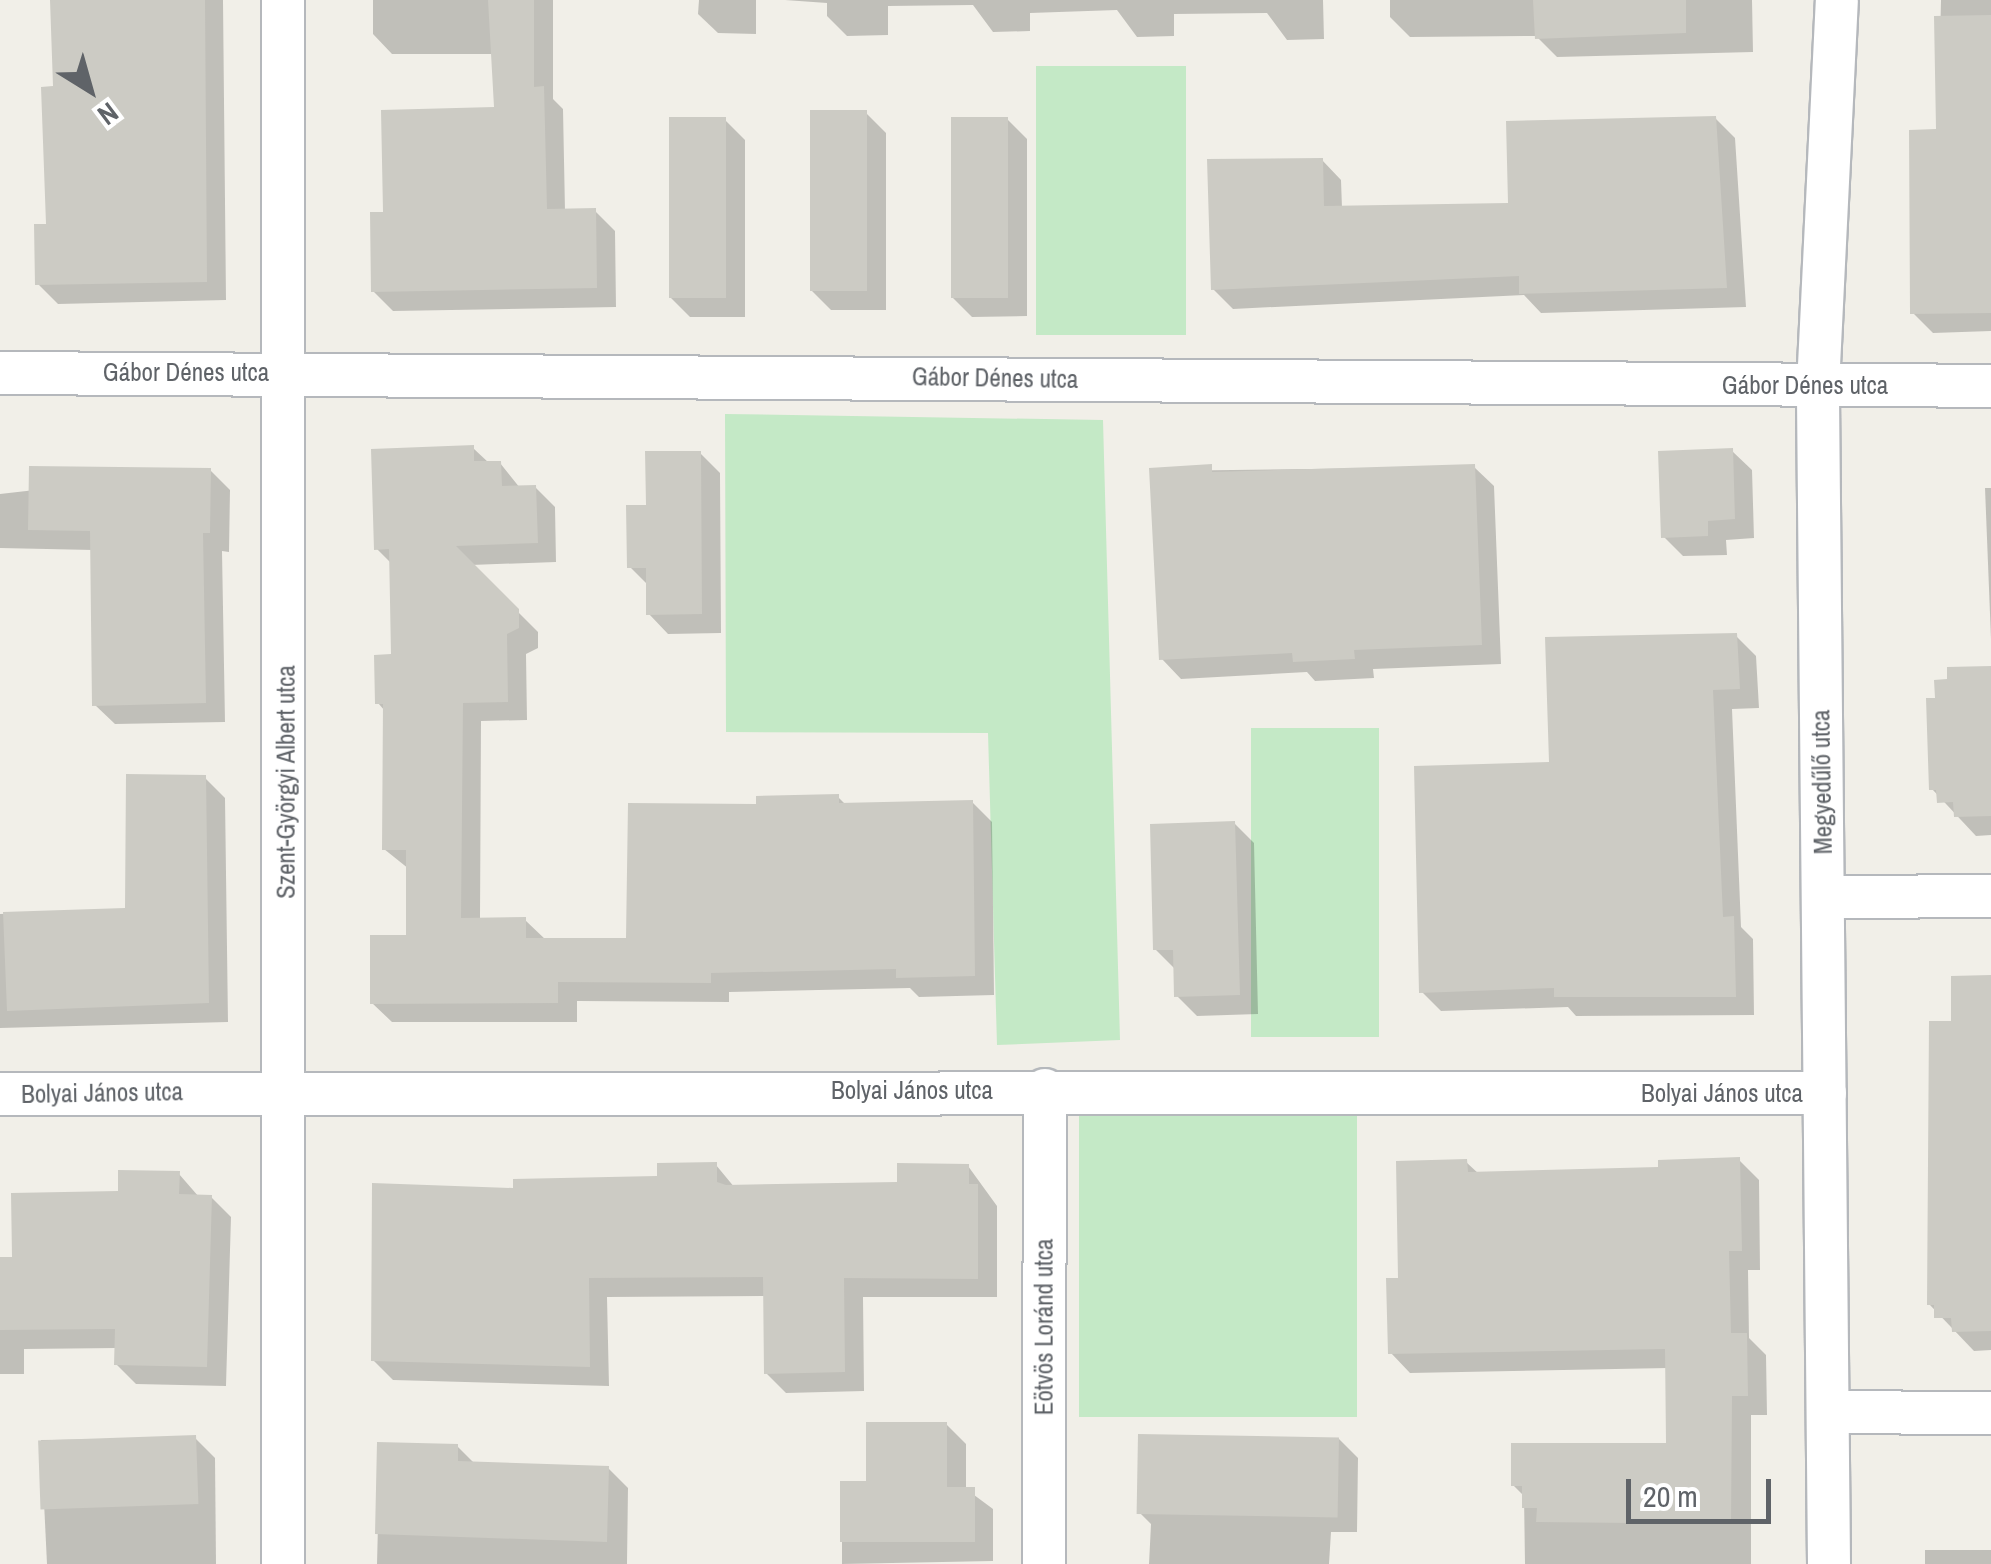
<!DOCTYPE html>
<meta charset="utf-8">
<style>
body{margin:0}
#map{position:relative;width:1991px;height:1564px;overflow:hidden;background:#f1efe8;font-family:"Archivo Narrow",sans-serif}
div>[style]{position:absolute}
.green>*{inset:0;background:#c4e9c6;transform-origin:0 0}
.shadow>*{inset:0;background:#0003;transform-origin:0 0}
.building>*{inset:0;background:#cccbc4;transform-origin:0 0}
.roads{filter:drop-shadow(2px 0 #b5b8bc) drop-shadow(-2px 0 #b5b8bc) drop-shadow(0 2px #b5b8bc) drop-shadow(0 -2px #b5b8bc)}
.minor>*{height:42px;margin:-21px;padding:0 21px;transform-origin:21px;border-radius:21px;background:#fff}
span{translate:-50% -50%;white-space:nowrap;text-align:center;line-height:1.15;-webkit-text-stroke:8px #fff;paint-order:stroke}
.street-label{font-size:25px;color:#5f6368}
.north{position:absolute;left:40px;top:40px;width:100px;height:100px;-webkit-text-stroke:8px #fff;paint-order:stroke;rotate:143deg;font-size:28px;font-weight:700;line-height:40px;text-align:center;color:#5f6368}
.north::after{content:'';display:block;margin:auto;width:35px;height:45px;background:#5f6368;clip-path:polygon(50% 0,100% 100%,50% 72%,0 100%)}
.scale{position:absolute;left:1626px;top:1479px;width:145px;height:45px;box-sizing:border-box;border:5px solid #5f6368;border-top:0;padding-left:12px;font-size:30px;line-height:35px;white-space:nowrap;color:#5f6368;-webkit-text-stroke:8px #fff;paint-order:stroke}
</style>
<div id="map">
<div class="green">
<i style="left:1036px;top:66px;width:150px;height:269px"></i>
<i style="clip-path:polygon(725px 414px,1103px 420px,1120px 1040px,997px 1045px,988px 733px,726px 732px)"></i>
<i style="left:1251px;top:728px;width:128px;height:309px"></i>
<i style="left:1079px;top:1110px;width:278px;height:307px"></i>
</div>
<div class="shadow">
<i style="clip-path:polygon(51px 0,223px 0,226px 300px,58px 304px,38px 284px,48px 226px,55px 88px)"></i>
<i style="clip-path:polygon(373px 0,553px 0,553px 99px,563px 109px,565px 211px,595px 211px,615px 231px,616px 307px,393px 311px,373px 291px,385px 215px,496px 110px,493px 54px,392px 54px,373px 34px)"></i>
<i style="clip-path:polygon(699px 0,756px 0,756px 34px,718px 33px,698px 14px)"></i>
<i style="clip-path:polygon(785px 0,1323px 0,1324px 39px,1287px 40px,1267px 13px,1174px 14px,1174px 36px,1137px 37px,1117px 10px,1030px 13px,1030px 31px,993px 32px,973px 5px,888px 6px,888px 35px,847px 36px,827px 16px,827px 3px)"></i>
<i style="clip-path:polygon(1390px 0,1752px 0,1753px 52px,1557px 57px,1536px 36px,1410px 37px,1390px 17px)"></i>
<i style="clip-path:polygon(1941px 0,1991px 0,1991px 331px,1933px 333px,1913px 313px,1938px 131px)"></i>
<i style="clip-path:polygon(866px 113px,886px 133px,886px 310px,831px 310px,811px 290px)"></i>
<i style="clip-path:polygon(1715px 118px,1735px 138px,1746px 307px,1541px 313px,1524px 295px,1233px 309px,1213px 289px,1322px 160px,1341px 180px,1342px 208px,1510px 205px)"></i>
<i style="clip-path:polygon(1007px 119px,1027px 139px,1027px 316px,972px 317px,952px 297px)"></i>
<i style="clip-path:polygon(725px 120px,745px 140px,745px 317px,690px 317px,670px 297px)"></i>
<i style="clip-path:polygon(473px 448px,489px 463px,500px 463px,520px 488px,535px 487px,555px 507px,556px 562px,471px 565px,538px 632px,538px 648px,526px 654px,527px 720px,481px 721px,480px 920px,525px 920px,546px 940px,628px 940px,758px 806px,838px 797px,846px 805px,972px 802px,992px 822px,994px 995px,919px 997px,910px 988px,729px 992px,729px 1002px,577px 1001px,577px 1022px,392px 1022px,372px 1003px,408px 938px,409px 869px,384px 849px,385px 711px,378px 703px,394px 656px,392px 564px,377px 549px)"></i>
<i style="clip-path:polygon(1732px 451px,1752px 470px,1754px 538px,1726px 540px,1727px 555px,1683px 556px,1664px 537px)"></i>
<i style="clip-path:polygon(700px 453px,720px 473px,721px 633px,668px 634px,649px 614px,648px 585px,629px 566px,649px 508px)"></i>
<i style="clip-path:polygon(1474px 467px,1494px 486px,1501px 664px,1373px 669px,1374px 678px,1315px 681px,1307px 672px,1181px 679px,1162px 659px,1152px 471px)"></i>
<i style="clip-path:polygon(210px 470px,230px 490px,229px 552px,222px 551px,225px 722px,115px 724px,95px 705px,93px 550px,0 548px,0 494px)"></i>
<i style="clip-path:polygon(1985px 488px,1991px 488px,1991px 639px)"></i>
<i style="clip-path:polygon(1736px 636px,1756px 656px,1759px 708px,1732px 709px,1741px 927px,1753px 939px,1754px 1015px,1576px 1016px,1568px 1007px,1441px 1011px,1422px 992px,1552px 765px)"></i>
<i style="clip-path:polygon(1991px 669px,1991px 835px,1976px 836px,1932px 789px,1937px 700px)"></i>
<i style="clip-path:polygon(205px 778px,225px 798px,228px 1022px,0 1028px,0 914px,127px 910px)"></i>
<i style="clip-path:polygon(1234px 823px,1254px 843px,1258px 1014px,1197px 1016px,1177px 996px,1176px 970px,1155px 949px)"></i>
<i style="clip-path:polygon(1991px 976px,1991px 1350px,1974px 1351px,1929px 1304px,1954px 1023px)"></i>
<i style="clip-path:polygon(1739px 1160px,1759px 1180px,1760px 1270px,1748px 1270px,1749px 1338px,1766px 1355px,1767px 1415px,1751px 1415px,1751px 1564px,1525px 1564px,1524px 1496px,1513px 1485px,1669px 1445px,1668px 1368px,1410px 1373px,1391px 1353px,1401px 1280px,1466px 1162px,1479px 1174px,1661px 1170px)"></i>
<i style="clip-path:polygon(716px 1165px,735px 1188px,900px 1184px,968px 1166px,997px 1206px,997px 1297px,863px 1297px,864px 1391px,786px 1393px,766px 1373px,766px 1296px,607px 1297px,609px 1386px,393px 1380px,373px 1360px,516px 1190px,660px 1179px)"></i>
<i style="clip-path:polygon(179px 1174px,199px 1197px,211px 1197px,231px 1217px,226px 1386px,136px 1384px,116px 1364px,117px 1348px,24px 1349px,24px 1374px,0 1374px,0 1259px,15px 1259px,120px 1194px)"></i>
<i style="clip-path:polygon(946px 1424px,966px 1444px,966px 1489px,993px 1509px,993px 1561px,842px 1564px,842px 1483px,868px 1483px)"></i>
<i style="clip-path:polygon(195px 1438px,215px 1458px,216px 1564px,47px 1564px,41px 1440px)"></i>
<i style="clip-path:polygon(1338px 1438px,1358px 1458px,1357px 1532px,1331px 1532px,1329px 1564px,1149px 1564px,1151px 1524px,1140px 1513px)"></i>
<i style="clip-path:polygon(380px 1445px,457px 1446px,475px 1464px,608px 1468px,628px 1488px,627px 1564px,377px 1564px)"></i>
<i style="left:1991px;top:1550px;width:14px;height:66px;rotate:90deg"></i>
</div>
<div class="building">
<i style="clip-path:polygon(50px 0,205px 0,207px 282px,35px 285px,34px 224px,46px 224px,41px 87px,53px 86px)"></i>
<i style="clip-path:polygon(488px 0,534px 0,534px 87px,544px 86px,547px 209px,596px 208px,597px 288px,371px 292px,370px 212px,383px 212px,381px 110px,494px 107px)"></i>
<i style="clip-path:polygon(1533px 0,1686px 0,1686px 33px,1535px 39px)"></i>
<i style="clip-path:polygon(1991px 15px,1991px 313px,1910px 314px,1909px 130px,1936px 129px,1934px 16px)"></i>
<i style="left:867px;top:110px;width:181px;height:57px;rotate:90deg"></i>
<i style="clip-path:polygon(1716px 116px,1727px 288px,1519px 294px,1519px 276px,1211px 290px,1207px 159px,1323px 158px,1324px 206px,1508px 203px,1506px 121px)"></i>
<i style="left:726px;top:117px;width:181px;height:57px;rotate:90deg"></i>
<i style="left:951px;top:117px;width:57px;height:181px"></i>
<i style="clip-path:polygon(474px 445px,474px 461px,501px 461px,502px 486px,536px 485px,538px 543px,456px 546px,519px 609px,519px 628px,507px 634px,508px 702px,463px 703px,461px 918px,526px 917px,526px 938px,626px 938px,628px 803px,756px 804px,756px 796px,839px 794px,839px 803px,973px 800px,975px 976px,896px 978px,896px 969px,711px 973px,711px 983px,558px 982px,558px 1003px,370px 1004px,370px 935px,406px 935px,406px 850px,382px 850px,383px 704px,375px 704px,374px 655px,391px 654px,389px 549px,374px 550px,371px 449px)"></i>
<i style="clip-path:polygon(1733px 448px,1735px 519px,1708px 521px,1708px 536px,1661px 538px,1658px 451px)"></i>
<i style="clip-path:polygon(645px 451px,701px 451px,702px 614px,646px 615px,646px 568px,627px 568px,626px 505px,646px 505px)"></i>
<i style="clip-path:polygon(1212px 464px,1212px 472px,1475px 464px,1482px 645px,1354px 650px,1355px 659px,1293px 662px,1292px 653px,1159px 660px,1149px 468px)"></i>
<i style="clip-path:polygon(29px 466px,211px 468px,210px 533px,203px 533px,206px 703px,92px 706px,90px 531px,28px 530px)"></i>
<i style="clip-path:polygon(1737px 633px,1740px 689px,1713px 690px,1723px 917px,1734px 916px,1736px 997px,1554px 997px,1554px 988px,1419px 993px,1414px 766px,1549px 762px,1545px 637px)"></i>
<i style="clip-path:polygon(1991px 666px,1991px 816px,1954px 817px,1953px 802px,1937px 803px,1936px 790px,1929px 790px,1926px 698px,1935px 698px,1934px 680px,1947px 679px,1947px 667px)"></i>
<i style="clip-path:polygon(126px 774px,206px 775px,209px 1003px,7px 1011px,3px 912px,125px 908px)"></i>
<i style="clip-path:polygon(1235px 821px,1240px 995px,1174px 997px,1173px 950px,1153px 950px,1150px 824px)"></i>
<i style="clip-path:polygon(1991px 975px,1991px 1331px,1952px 1332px,1951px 1318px,1934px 1318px,1934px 1305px,1927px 1305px,1929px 1021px,1951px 1021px,1951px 976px)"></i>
<i style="clip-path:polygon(1740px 1157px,1742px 1251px,1729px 1251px,1731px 1333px,1747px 1333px,1748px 1396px,1732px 1396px,1731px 1524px,1536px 1522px,1537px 1508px,1522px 1508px,1522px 1486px,1511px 1486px,1511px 1443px,1666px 1443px,1665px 1349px,1388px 1354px,1386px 1278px,1398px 1278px,1396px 1161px,1467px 1159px,1468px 1172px,1658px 1167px,1658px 1160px)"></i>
<i style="clip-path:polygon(717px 1162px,717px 1182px,726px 1185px,897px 1182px,897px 1163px,969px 1164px,969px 1184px,978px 1184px,978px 1279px,844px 1278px,845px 1372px,764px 1374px,763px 1277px,589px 1278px,590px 1367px,371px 1361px,372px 1183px,513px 1188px,513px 1179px,657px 1176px,657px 1163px)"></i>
<i style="clip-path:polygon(118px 1170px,180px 1171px,179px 1194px,212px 1195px,207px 1367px,114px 1365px,115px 1329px,0 1330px,0 1257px,12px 1257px,11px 1193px,118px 1191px)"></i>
<i style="clip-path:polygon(866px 1422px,947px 1422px,947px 1487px,975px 1487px,975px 1542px,840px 1542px,840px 1481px,866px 1481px)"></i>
<i style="left:1138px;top:1434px;width:201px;height:80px;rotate:1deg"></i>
<i style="left:196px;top:1435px;width:69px;height:158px;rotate:88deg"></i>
<i style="clip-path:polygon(377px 1442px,458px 1444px,458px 1461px,609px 1466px,607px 1542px,375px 1534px)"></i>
</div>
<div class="roads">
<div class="minor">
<i style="left:0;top:373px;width:1991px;rotate:0.37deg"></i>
<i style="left:1823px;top:897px;width:168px;rotate:-0.3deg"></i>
<i style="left:0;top:1094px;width:1825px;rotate:-0.03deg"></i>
<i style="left:1828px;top:1412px;width:163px;rotate:0.4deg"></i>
<i style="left:283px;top:1564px;width:1564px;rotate:-90deg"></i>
<i style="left:1044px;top:1564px;width:474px;rotate:-89.9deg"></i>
<i style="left:1829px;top:1564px;width:1178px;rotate:-90.54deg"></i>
<i style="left:1818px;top:386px;width:386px;rotate:-87.2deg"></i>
</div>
</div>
<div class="street-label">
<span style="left:186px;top:372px">Gábor Dénes utca</span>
<span style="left:995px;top:378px;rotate:1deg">Gábor Dénes utca</span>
<span style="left:1805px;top:385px">Gábor Dénes utca</span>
<span style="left:286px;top:782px;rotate:-90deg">Szent-Györgyi Albert utca</span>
<span style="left:1822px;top:782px;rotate:-91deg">Megyedűlő utca</span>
<span style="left:912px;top:1090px">Bolyai János utca</span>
<span style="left:102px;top:1093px;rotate:-1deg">Bolyai János utca</span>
<span style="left:1722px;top:1093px">Bolyai János utca</span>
<span style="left:1044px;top:1327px;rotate:-90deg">Eötvös Loránd utca</span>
</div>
<div class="north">N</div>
<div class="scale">20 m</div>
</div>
